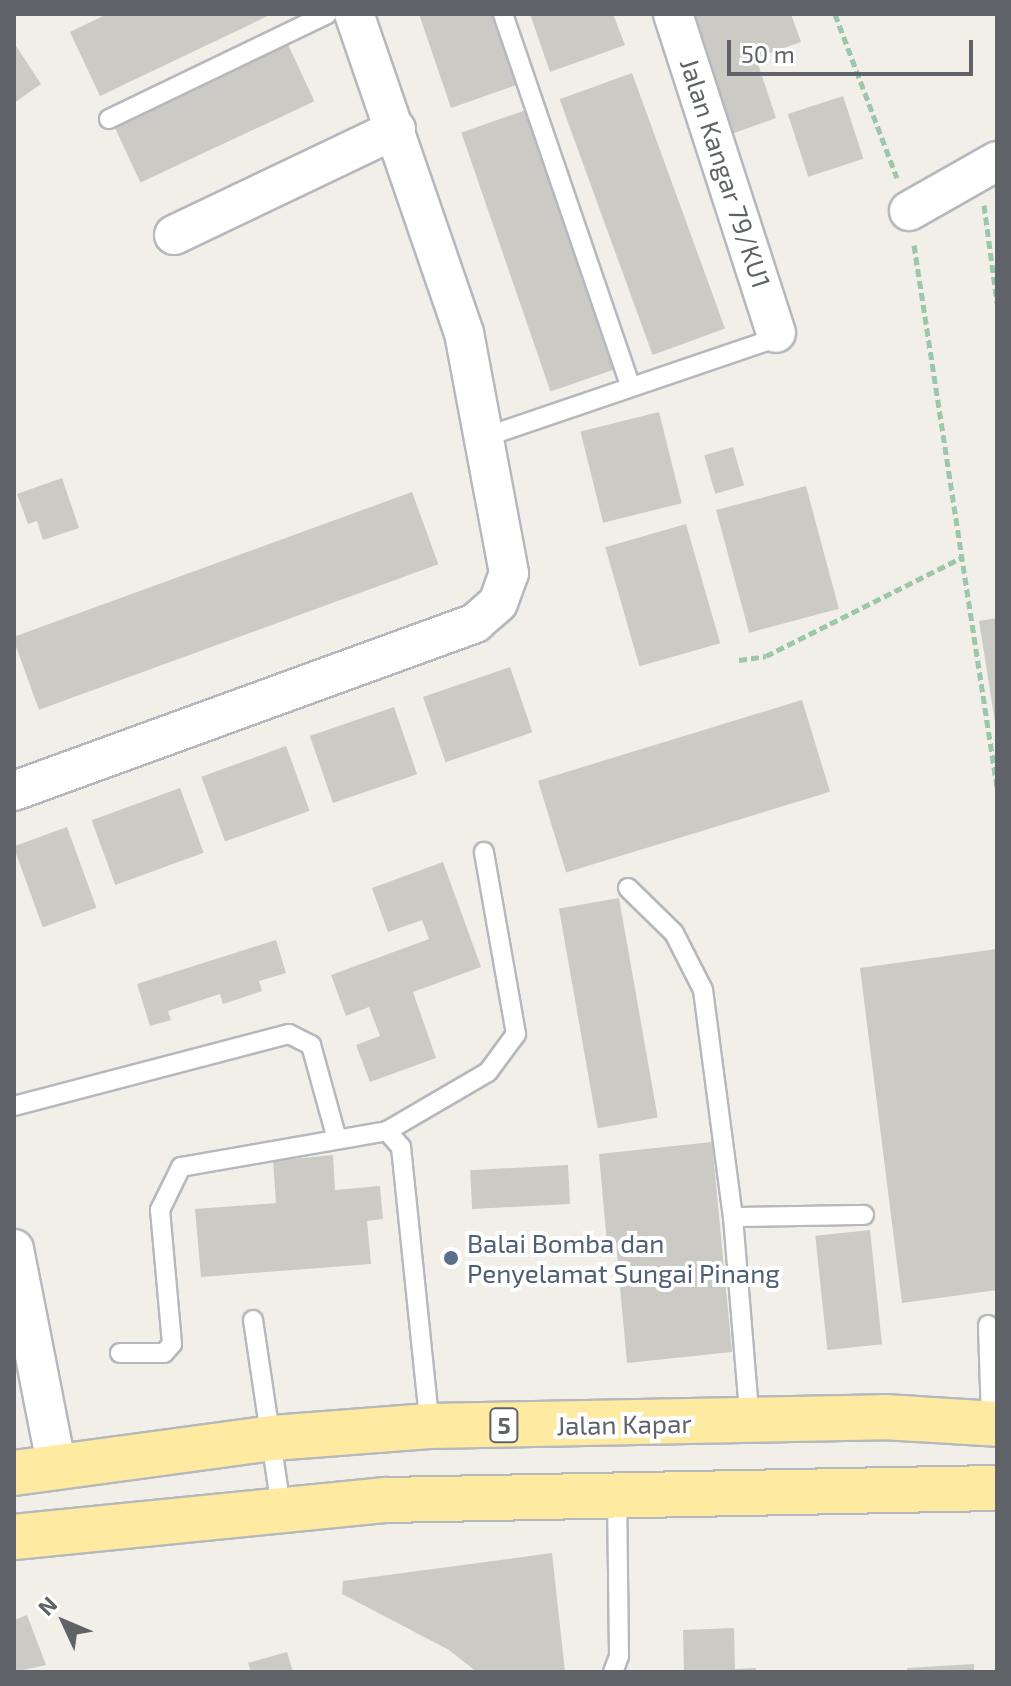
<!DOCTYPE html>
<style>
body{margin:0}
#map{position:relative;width:1011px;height:1686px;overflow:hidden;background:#f1efe8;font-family:"Exo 2",sans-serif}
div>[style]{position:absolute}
.building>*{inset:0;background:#cccac5;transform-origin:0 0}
.path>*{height:5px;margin-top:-2.5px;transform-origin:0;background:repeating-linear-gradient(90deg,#9cc7a9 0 8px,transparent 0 12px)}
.roads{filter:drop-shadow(2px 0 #b5b8bc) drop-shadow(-2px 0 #b5b8bc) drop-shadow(0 2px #b5b8bc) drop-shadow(0 -2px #b5b8bc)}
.service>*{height:18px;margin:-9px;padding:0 9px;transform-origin:9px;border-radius:9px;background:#fff}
.minor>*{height:38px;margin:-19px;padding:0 19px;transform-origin:19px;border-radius:19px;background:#fff}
.trunk>*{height:44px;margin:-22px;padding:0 22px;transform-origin:22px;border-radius:22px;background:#feeaa1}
.dots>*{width:22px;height:22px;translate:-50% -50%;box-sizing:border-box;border:4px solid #fff;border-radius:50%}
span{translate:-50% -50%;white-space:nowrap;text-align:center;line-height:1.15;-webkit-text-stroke:8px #fff;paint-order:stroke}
.shield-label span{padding:2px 6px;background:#fff;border:2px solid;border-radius:6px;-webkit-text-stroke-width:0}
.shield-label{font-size:24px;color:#5f6368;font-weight:700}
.street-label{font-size:26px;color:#5f6368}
.service-label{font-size:26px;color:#4e5e75}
.left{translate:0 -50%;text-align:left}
.frame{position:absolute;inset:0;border:16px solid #5f6368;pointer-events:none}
.north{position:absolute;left:24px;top:1582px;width:80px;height:80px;-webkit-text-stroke:6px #fff;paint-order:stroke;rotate:314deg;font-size:22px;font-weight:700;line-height:32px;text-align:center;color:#5f6368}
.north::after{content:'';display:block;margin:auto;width:28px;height:36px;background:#5f6368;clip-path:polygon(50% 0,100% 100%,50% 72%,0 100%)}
.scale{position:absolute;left:727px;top:40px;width:246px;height:36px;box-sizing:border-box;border:4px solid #5f6368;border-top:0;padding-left:10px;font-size:24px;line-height:28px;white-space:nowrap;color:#5f6368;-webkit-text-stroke:6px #fff;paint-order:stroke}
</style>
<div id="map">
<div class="building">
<i style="clip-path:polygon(107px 14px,272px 14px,100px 96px,70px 32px)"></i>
<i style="clip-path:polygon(419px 14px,501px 14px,525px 82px,451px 108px)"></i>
<i style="clip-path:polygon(530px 14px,613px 14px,625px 45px,550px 72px)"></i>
<i style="clip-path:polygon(687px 14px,791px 14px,801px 42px,756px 58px,776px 118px,729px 135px)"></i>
<i style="left:284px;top:36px;width:72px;height:192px;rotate:65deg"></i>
<i style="clip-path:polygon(14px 43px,41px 84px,14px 103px)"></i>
<i style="left:632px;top:73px;width:272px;height:77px;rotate:70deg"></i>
<i style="left:843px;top:96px;width:66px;height:58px;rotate:72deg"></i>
<i style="left:535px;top:107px;width:274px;height:78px;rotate:71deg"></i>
<i style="left:659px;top:412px;width:94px;height:81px;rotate:76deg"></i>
<i style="left:733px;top:447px;width:40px;height:30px;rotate:74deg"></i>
<i style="clip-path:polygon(62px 478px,79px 528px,43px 540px,37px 521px,28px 524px,17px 494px)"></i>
<i style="left:806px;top:486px;width:127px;height:93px;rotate:75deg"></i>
<i style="left:412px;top:492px;width:77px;height:425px;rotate:70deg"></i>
<i style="left:686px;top:524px;width:124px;height:84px;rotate:74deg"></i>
<i style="clip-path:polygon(997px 618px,997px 722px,995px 722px,979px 621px)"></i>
<i style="left:510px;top:667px;width:69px;height:92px;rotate:71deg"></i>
<i style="left:802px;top:700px;width:96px;height:276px;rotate:73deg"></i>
<i style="left:394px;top:707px;width:71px;height:89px;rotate:71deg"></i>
<i style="left:286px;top:746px;width:69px;height:90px;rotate:70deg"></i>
<i style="left:180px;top:788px;width:69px;height:94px;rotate:70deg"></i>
<i style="left:67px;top:827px;width:86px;height:57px;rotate:70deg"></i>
<i style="clip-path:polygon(443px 862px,481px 967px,413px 992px,436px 1058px,370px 1082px,356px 1045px,380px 1036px,369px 1007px,346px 1016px,331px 975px,429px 939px,422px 920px,388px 932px,372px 888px)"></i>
<i style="left:619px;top:898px;width:223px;height:61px;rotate:80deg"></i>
<i style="clip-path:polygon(276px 940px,286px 973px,259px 981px,262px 991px,223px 1004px,220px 994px,168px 1011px,171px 1020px,150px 1026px,137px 984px)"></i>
<i style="clip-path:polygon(997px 949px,997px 1290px,902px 1303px,860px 968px)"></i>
<i style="clip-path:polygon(712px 1142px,732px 1352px,627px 1363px,616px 1243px,607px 1244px,599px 1154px)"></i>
<i style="clip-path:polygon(333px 1155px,335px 1190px,380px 1186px,383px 1219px,367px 1221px,371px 1264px,201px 1277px,195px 1209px,276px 1203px,273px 1161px)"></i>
<i style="left:568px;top:1165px;width:39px;height:98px;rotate:87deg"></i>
<i style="left:870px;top:1230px;width:115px;height:55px;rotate:84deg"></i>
<i style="clip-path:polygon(552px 1553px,565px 1672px,477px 1672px,449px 1650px,342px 1594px,343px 1581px)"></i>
<i style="clip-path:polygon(27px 1615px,46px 1665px,14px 1672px,14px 1620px)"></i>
<i style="clip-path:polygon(734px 1628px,735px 1669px,756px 1668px,756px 1672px,684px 1672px,683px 1630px)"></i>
<i style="clip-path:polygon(287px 1652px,293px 1672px,251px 1672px,248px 1663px)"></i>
<i style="clip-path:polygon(974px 1664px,974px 1672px,907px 1672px,907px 1668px)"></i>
</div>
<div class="path">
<i style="left:835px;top:14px;width:175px;rotate:69.3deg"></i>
<i style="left:984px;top:205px;width:99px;rotate:82.4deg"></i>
<i style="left:914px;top:245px;width:548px;rotate:81.29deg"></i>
<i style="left:739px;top:660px;width:27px;rotate:-8deg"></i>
<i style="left:766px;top:656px;width:218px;rotate:-26.7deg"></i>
</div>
<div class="roads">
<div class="service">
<i style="left:503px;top:14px;width:394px;rotate:71.1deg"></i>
<i style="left:109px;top:119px;width:242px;rotate:-25.7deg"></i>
<i style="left:488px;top:436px;width:298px;rotate:-18.8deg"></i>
<i style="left:770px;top:340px;width:9px;rotate:-49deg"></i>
<i style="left:628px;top:888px;width:64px;rotate:44.4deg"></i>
<i style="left:674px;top:933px;width:64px;rotate:63deg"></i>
<i style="left:703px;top:990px;width:229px;rotate:82.5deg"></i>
<i style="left:733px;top:1217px;width:206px;rotate:85.3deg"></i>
<i style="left:14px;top:1106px;width:284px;rotate:-14.7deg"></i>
<i style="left:289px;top:1034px;width:25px;rotate:27deg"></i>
<i style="left:311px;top:1045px;width:94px;rotate:74.6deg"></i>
<i style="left:387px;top:1131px;width:117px;rotate:-30.3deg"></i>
<i style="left:488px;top:1072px;width:47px;rotate:-53.6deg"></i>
<i style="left:516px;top:1034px;width:185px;rotate:-100deg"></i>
<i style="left:733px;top:1217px;width:131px;rotate:-0.9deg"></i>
<i style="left:253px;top:1320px;width:190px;rotate:81.5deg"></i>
<i style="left:988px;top:1325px;width:98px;rotate:88.2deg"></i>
<i style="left:120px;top:1353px;width:44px"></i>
<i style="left:164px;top:1353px;width:12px;rotate:-48deg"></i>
<i style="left:172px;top:1344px;width:135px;rotate:-95.1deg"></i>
<i style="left:160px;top:1210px;width:48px;rotate:-64deg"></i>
<i style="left:181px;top:1167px;width:209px;rotate:-9.9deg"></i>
<i style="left:387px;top:1131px;width:21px;rotate:49deg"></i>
<i style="left:401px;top:1147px;width:281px;rotate:84.1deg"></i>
<i style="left:613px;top:1672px;width:17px;rotate:-69deg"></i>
<i style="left:619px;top:1656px;width:161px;rotate:-90.7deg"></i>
</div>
<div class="minor">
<i style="left:673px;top:14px;width:335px;rotate:72.1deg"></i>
<i style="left:909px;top:211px;width:101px;rotate:-29.6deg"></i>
<i style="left:174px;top:235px;width:246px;rotate:-25.5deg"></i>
<i style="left:14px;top:791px;width:491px;rotate:-20deg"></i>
<i style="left:475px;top:623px;width:30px;rotate:-41deg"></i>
<i style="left:498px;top:603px;width:32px;rotate:-70deg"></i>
<i style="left:509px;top:573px;width:244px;rotate:-100.6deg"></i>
<i style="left:464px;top:333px;width:337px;rotate:-109deg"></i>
<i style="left:14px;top:1249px;width:219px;rotate:78.9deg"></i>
</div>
<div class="trunk">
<i style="left:14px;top:1473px;width:261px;rotate:-7.7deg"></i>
<i style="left:273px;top:1438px;width:157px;rotate:-4.4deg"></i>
<i style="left:430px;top:1426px;width:454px;rotate:-1.1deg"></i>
<i style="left:884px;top:1417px;width:113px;rotate:3.5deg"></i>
<i style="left:14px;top:1537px;width:374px;rotate:-5.7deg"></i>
<i style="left:386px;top:1500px;width:611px;rotate:-1.13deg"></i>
</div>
</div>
<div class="dots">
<i style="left:451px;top:1258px;background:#5c6f8a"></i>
</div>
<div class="shield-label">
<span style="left:504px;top:1425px">5</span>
</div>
<div class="street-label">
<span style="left:726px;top:173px;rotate:72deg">Jalan Kangar 79/KU1</span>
<span style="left:624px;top:1424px;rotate:-1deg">Jalan Kapar</span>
</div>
<div class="service-label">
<span class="left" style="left:467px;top:1258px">Balai Bomba dan<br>Penyelamat Sungai Pinang</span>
</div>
<div class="frame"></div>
<div class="north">N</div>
<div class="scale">50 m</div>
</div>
